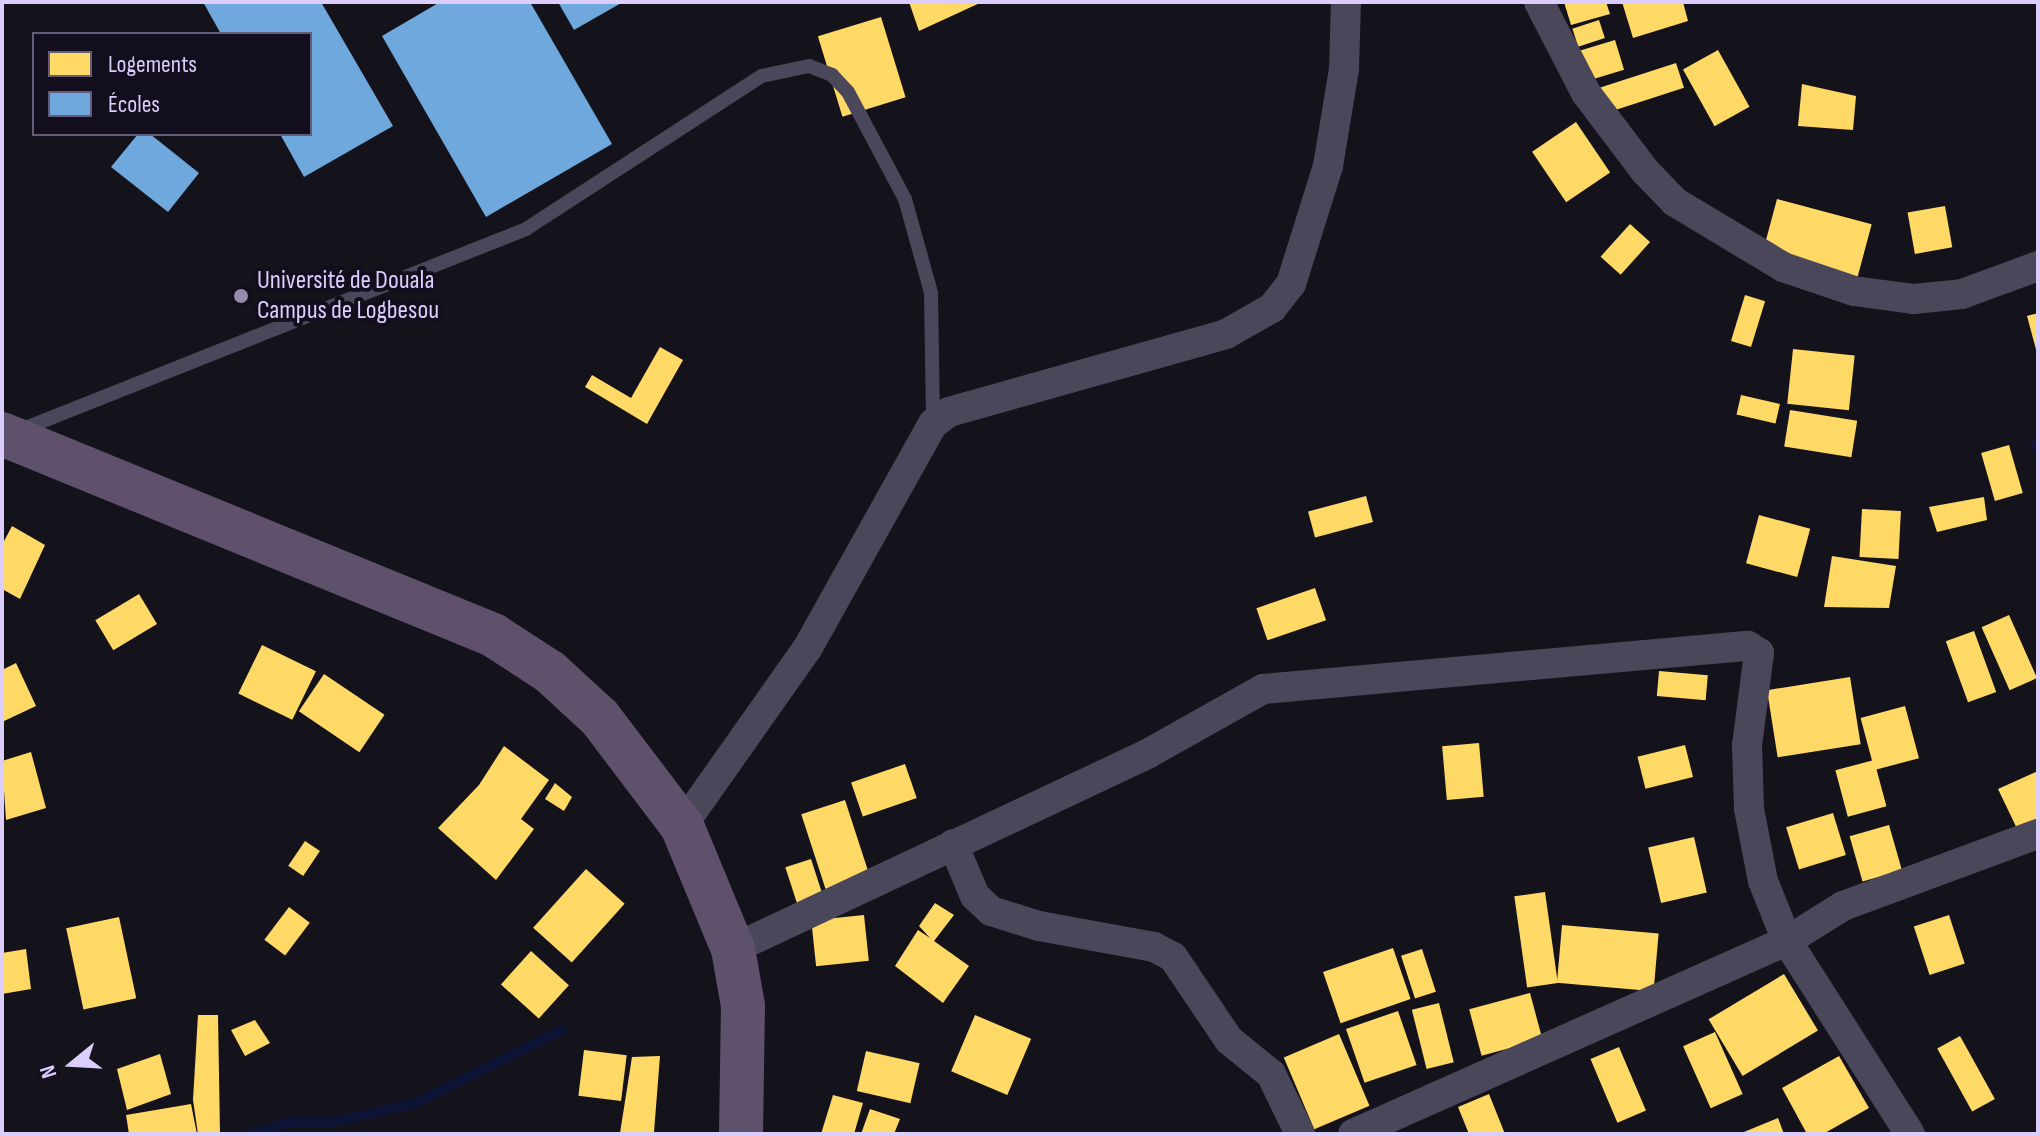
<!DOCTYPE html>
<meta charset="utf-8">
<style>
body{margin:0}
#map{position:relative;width:2040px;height:1136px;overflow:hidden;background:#14121a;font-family:"Sofia Sans Condensed",sans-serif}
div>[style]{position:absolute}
.homes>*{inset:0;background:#ffd966;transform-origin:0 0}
.schools>*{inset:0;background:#6fa8dc}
.stream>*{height:10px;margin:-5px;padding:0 5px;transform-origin:5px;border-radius:5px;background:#0d1436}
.lane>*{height:14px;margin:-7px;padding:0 7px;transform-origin:7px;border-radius:7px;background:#4b475b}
.street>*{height:30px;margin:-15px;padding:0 15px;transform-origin:15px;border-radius:15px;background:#4b475b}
.primary>*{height:44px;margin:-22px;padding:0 22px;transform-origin:22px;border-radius:22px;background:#5f516c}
.dots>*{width:22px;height:22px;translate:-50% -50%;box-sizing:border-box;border:4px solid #130e1e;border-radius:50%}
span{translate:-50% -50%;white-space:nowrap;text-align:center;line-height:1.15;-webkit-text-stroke:8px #130e1e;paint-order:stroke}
.poi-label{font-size:26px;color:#dbcefc}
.left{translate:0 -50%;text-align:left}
.frame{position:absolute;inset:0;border:4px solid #dbcefc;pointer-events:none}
.legend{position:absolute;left:32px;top:32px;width:280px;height:104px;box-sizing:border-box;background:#130e1e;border:2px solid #635b77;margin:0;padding:10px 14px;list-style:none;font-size:24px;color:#dbcefc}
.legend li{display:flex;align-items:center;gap:16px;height:40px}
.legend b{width:40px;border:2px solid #635b77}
.north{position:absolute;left:32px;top:1024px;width:80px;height:80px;-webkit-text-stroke:6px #130e1e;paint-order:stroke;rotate:252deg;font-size:22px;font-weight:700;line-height:32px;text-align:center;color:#dbcefc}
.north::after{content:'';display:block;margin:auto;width:28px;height:36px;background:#dbcefc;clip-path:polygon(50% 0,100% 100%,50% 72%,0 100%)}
</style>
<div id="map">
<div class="homes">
<i style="clip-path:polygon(909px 2px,982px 2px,919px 31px)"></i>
<i style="clip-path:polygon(1564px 2px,1606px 2px,1610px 14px,1571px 25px)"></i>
<i style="clip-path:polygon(1622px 2px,1683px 2px,1688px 21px,1633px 38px)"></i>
<i style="left:881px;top:17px;width:84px;height:66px;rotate:73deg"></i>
<i style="left:1599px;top:20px;width:19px;height:28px;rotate:72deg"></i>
<i style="left:1615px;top:40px;width:31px;height:38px;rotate:73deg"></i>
<i style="left:1718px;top:50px;width:65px;height:40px;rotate:61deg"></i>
<i style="left:1676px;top:63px;width:26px;height:86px;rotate:72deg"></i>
<i style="clip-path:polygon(1802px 84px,1856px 96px,1853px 130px,1798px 126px)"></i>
<i style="left:1576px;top:122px;width:61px;height:53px;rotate:56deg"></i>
<i style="left:1777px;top:199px;width:98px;height:56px;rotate:15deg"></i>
<i style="left:1945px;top:206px;width:42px;height:38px;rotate:80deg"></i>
<i style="left:1630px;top:224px;width:27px;height:44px;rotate:42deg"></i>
<i style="left:1745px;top:295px;width:21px;height:48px;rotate:17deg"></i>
<i style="clip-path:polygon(2038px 313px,2038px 353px,2037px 353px,2027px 316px)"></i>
<i style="clip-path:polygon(660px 347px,683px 360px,647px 424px,585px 387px,592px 375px,631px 398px)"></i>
<i style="left:1793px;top:349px;width:62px;height:55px;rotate:6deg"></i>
<i style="left:1741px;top:395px;width:40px;height:20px;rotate:13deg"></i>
<i style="left:1790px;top:410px;width:68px;height:37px;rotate:9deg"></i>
<i style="left:2009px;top:445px;width:50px;height:29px;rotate:74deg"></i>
<i style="left:1366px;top:496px;width:27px;height:60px;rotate:75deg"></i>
<i style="clip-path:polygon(1984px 497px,1987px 520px,1937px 532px,1929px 507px)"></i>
<i style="left:1862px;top:509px;width:39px;height:48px;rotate:3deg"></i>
<i style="left:1759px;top:515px;width:53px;height:50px;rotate:15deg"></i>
<i style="clip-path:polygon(12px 526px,45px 545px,20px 599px,2px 589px,2px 545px)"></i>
<i style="clip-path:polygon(1832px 556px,1896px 566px,1889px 608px,1824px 607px)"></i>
<i style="left:1315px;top:588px;width:34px;height:62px;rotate:71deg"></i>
<i style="left:139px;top:594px;width:35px;height:51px;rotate:59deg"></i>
<i style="left:2009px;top:615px;width:69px;height:30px;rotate:66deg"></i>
<i style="left:1974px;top:631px;width:65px;height:30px;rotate:70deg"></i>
<i style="left:262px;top:645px;width:60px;height:54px;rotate:26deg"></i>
<i style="clip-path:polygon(16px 663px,36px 706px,2px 722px,2px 670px)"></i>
<i style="left:1659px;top:671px;width:49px;height:25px;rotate:5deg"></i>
<i style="left:324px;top:674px;width:73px;height:45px;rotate:34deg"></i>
<i style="left:1850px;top:677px;width:68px;height:84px;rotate:81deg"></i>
<i style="left:1905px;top:706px;width:54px;height:46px;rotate:75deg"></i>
<i style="left:1479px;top:743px;width:54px;height:37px;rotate:85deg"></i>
<i style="left:1685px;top:745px;width:33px;height:49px;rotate:76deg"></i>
<i style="clip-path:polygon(504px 746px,549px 780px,521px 819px,534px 829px,496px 880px,438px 828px,479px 785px)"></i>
<i style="clip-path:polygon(31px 752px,46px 808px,6px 820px,2px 761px)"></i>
<i style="left:1874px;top:760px;width:48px;height:40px;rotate:75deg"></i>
<i style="left:905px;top:764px;width:36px;height:57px;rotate:71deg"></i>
<i style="clip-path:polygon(2038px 771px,2038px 829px,2021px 837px,1998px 789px)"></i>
<i style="clip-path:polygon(555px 783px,572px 797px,564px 811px,545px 799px)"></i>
<i style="left:845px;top:800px;width:101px;height:46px;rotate:72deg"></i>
<i style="left:1833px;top:813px;width:44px;height:49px;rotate:73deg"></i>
<i style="left:1889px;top:825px;width:47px;height:41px;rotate:74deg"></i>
<i style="left:1694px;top:837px;width:57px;height:47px;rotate:77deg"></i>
<i style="left:305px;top:841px;width:18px;height:30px;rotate:34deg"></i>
<i style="left:811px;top:859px;width:46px;height:27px;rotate:72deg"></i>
<i style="left:586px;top:869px;width:52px;height:79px;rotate:42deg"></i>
<i style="left:1545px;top:892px;width:92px;height:31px;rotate:82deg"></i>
<i style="clip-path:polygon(935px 903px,954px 915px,934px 941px,969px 966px,943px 1003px,895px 966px,918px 930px,930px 938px,919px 926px)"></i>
<i style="left:289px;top:907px;width:26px;height:41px;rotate:37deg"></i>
<i style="left:864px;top:915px;width:46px;height:53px;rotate:84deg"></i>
<i style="left:1949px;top:915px;width:51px;height:37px;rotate:72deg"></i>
<i style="left:119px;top:917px;width:83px;height:54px;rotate:78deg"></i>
<i style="left:1562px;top:925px;width:97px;height:58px;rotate:5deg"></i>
<i style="left:1393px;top:948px;width:54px;height:74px;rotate:71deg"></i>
<i style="clip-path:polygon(26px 949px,31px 989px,2px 994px,2px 953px)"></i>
<i style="left:1422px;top:949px;width:45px;height:22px;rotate:72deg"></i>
<i style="left:531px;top:951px;width:51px;height:45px;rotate:42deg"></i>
<i style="left:1784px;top:974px;width:66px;height:88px;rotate:59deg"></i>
<i style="left:1530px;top:993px;width:48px;height:63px;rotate:75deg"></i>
<i style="left:1439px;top:1003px;width:61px;height:28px;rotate:76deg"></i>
<i style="left:1398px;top:1011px;width:57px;height:55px;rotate:71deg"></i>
<i style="clip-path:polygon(198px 1015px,218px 1015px,220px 1134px,198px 1134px,193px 1100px)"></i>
<i style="left:975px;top:1015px;width:61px;height:61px;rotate:23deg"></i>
<i style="clip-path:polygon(255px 1020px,270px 1043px,245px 1056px,231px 1030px)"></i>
<i style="left:1715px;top:1032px;width:68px;height:35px;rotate:66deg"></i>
<i style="left:1339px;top:1034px;width:78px;height:60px;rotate:67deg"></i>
<i style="left:1960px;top:1036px;width:72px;height:26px;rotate:61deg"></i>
<i style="left:1619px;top:1047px;width:69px;height:31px;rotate:67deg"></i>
<i style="left:584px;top:1050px;width:43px;height:46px;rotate:7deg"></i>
<i style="left:866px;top:1051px;width:55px;height:41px;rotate:13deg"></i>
<i style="clip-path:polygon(160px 1054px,171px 1094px,127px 1110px,117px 1069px)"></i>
<i style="clip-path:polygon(660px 1056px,654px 1132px,620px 1133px,632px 1057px)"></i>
<i style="clip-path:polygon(1839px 1056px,1869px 1108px,1823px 1134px,1807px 1134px,1782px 1088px)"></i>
<i style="clip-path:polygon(1489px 1094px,1505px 1134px,1469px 1134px,1458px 1107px)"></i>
<i style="clip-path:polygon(833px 1095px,863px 1103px,854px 1134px,821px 1134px)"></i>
<i style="clip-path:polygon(191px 1104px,197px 1134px,129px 1134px,126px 1115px)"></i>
<i style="clip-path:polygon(870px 1109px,900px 1119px,894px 1134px,861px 1134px)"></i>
<i style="clip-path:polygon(1778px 1118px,1784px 1134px,1739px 1134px)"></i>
</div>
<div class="schools">
<i style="clip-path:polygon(203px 2px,321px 2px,393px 126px,304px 177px,280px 134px,310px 134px,310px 34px,221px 34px)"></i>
<i style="clip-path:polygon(440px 2px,530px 2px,612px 144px,486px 217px,382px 36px)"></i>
<i style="clip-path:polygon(558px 2px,623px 2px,574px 30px)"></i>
<i style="clip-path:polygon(138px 134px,150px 134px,199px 173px,168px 212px,111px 167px)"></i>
</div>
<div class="stream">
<i style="left:2035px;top:446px;width:3px"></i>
<i style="left:250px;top:1134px;width:41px;rotate:-17.1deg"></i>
<i style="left:289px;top:1122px;width:43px"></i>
<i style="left:332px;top:1122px;width:86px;rotate:-12.7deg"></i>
<i style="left:416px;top:1103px;width:163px;rotate:-26.6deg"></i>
</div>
<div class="lane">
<i style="left:18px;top:431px;width:547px;rotate:-21.68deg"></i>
<i style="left:526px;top:229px;width:281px;rotate:-33deg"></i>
<i style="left:762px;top:76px;width:48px;rotate:-12deg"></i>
<i style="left:809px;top:66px;width:25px;rotate:21deg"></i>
<i style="left:832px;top:75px;width:23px;rotate:47deg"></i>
<i style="left:848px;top:92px;width:121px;rotate:62deg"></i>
<i style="left:905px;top:199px;width:98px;rotate:74.5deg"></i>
<i style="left:931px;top:293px;width:131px;rotate:89.1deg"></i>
</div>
<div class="street">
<i style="left:1539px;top:2px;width:102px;rotate:62.7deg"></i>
<i style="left:1586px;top:93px;width:98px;rotate:52.9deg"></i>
<i style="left:1645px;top:171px;width:43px;rotate:45.9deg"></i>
<i style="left:1675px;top:202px;width:126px;rotate:31deg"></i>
<i style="left:1783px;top:267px;width:75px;rotate:18.7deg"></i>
<i style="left:1854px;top:291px;width:61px;rotate:7.6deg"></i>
<i style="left:1914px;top:299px;width:48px;rotate:-5.9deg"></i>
<i style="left:1962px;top:294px;width:81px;rotate:-20.2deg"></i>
<i style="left:682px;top:826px;width:217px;rotate:-54.8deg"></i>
<i style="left:807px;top:649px;width:258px;rotate:-60.8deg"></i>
<i style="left:933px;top:424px;width:20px;rotate:-37deg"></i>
<i style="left:949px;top:412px;width:288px;rotate:-15.7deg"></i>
<i style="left:1226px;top:334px;width:53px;rotate:-29.5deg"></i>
<i style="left:1272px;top:308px;width:31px;rotate:-52deg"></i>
<i style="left:1291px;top:284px;width:124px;rotate:-72.6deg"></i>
<i style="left:1328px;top:166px;width:98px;rotate:-80.6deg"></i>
<i style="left:1344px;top:69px;width:67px;rotate:-88.3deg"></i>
<i style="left:953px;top:844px;width:56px;rotate:67.1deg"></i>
<i style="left:975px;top:896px;width:22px;rotate:43deg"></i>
<i style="left:991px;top:911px;width:50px;rotate:17.4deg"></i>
<i style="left:1039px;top:926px;width:117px;rotate:10.3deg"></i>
<i style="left:1154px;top:947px;width:21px;rotate:28deg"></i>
<i style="left:1173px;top:957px;width:100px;rotate:56deg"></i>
<i style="left:1229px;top:1040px;width:54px;rotate:39deg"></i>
<i style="left:1271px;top:1074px;width:67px;rotate:64.2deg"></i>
<i style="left:733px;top:949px;width:460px;rotate:-25.2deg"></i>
<i style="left:1149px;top:753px;width:131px;rotate:-29.3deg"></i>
<i style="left:1263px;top:689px;width:487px;rotate:-5.1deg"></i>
<i style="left:1748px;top:646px;width:13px;rotate:32deg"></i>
<i style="left:1759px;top:653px;width:93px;rotate:97.4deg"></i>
<i style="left:1747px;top:745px;width:64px;rotate:88.2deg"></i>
<i style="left:1749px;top:809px;width:73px;rotate:79deg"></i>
<i style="left:1763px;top:881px;width:65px;rotate:68.2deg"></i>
<i style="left:1787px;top:941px;width:229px;rotate:57.5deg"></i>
<i style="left:1353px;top:1134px;width:475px;rotate:-24deg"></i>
<i style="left:1787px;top:941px;width:66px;rotate:-32deg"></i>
<i style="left:1843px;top:906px;width:208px;rotate:-20.3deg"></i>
</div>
<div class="primary">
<i style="left:2px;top:434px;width:531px;rotate:22.26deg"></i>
<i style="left:493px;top:635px;width:68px;rotate:33deg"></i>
<i style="left:550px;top:672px;width:68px;rotate:42.6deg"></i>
<i style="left:600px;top:718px;width:136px;rotate:52.8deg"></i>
<i style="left:682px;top:826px;width:133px;rotate:67.5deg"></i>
<i style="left:733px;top:949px;width:58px;rotate:80deg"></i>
<i style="left:743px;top:1006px;width:128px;rotate:90.9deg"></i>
</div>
<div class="dots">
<i style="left:241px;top:296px;background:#958cad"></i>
</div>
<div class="poi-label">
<span class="left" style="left:257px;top:296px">Université de Douala<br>Campus de Logbesou</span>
</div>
<div class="frame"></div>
<ul class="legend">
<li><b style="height:22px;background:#ffd966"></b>Logements</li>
<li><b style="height:22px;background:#6fa8dc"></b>Écoles</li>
</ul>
<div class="north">N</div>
</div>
